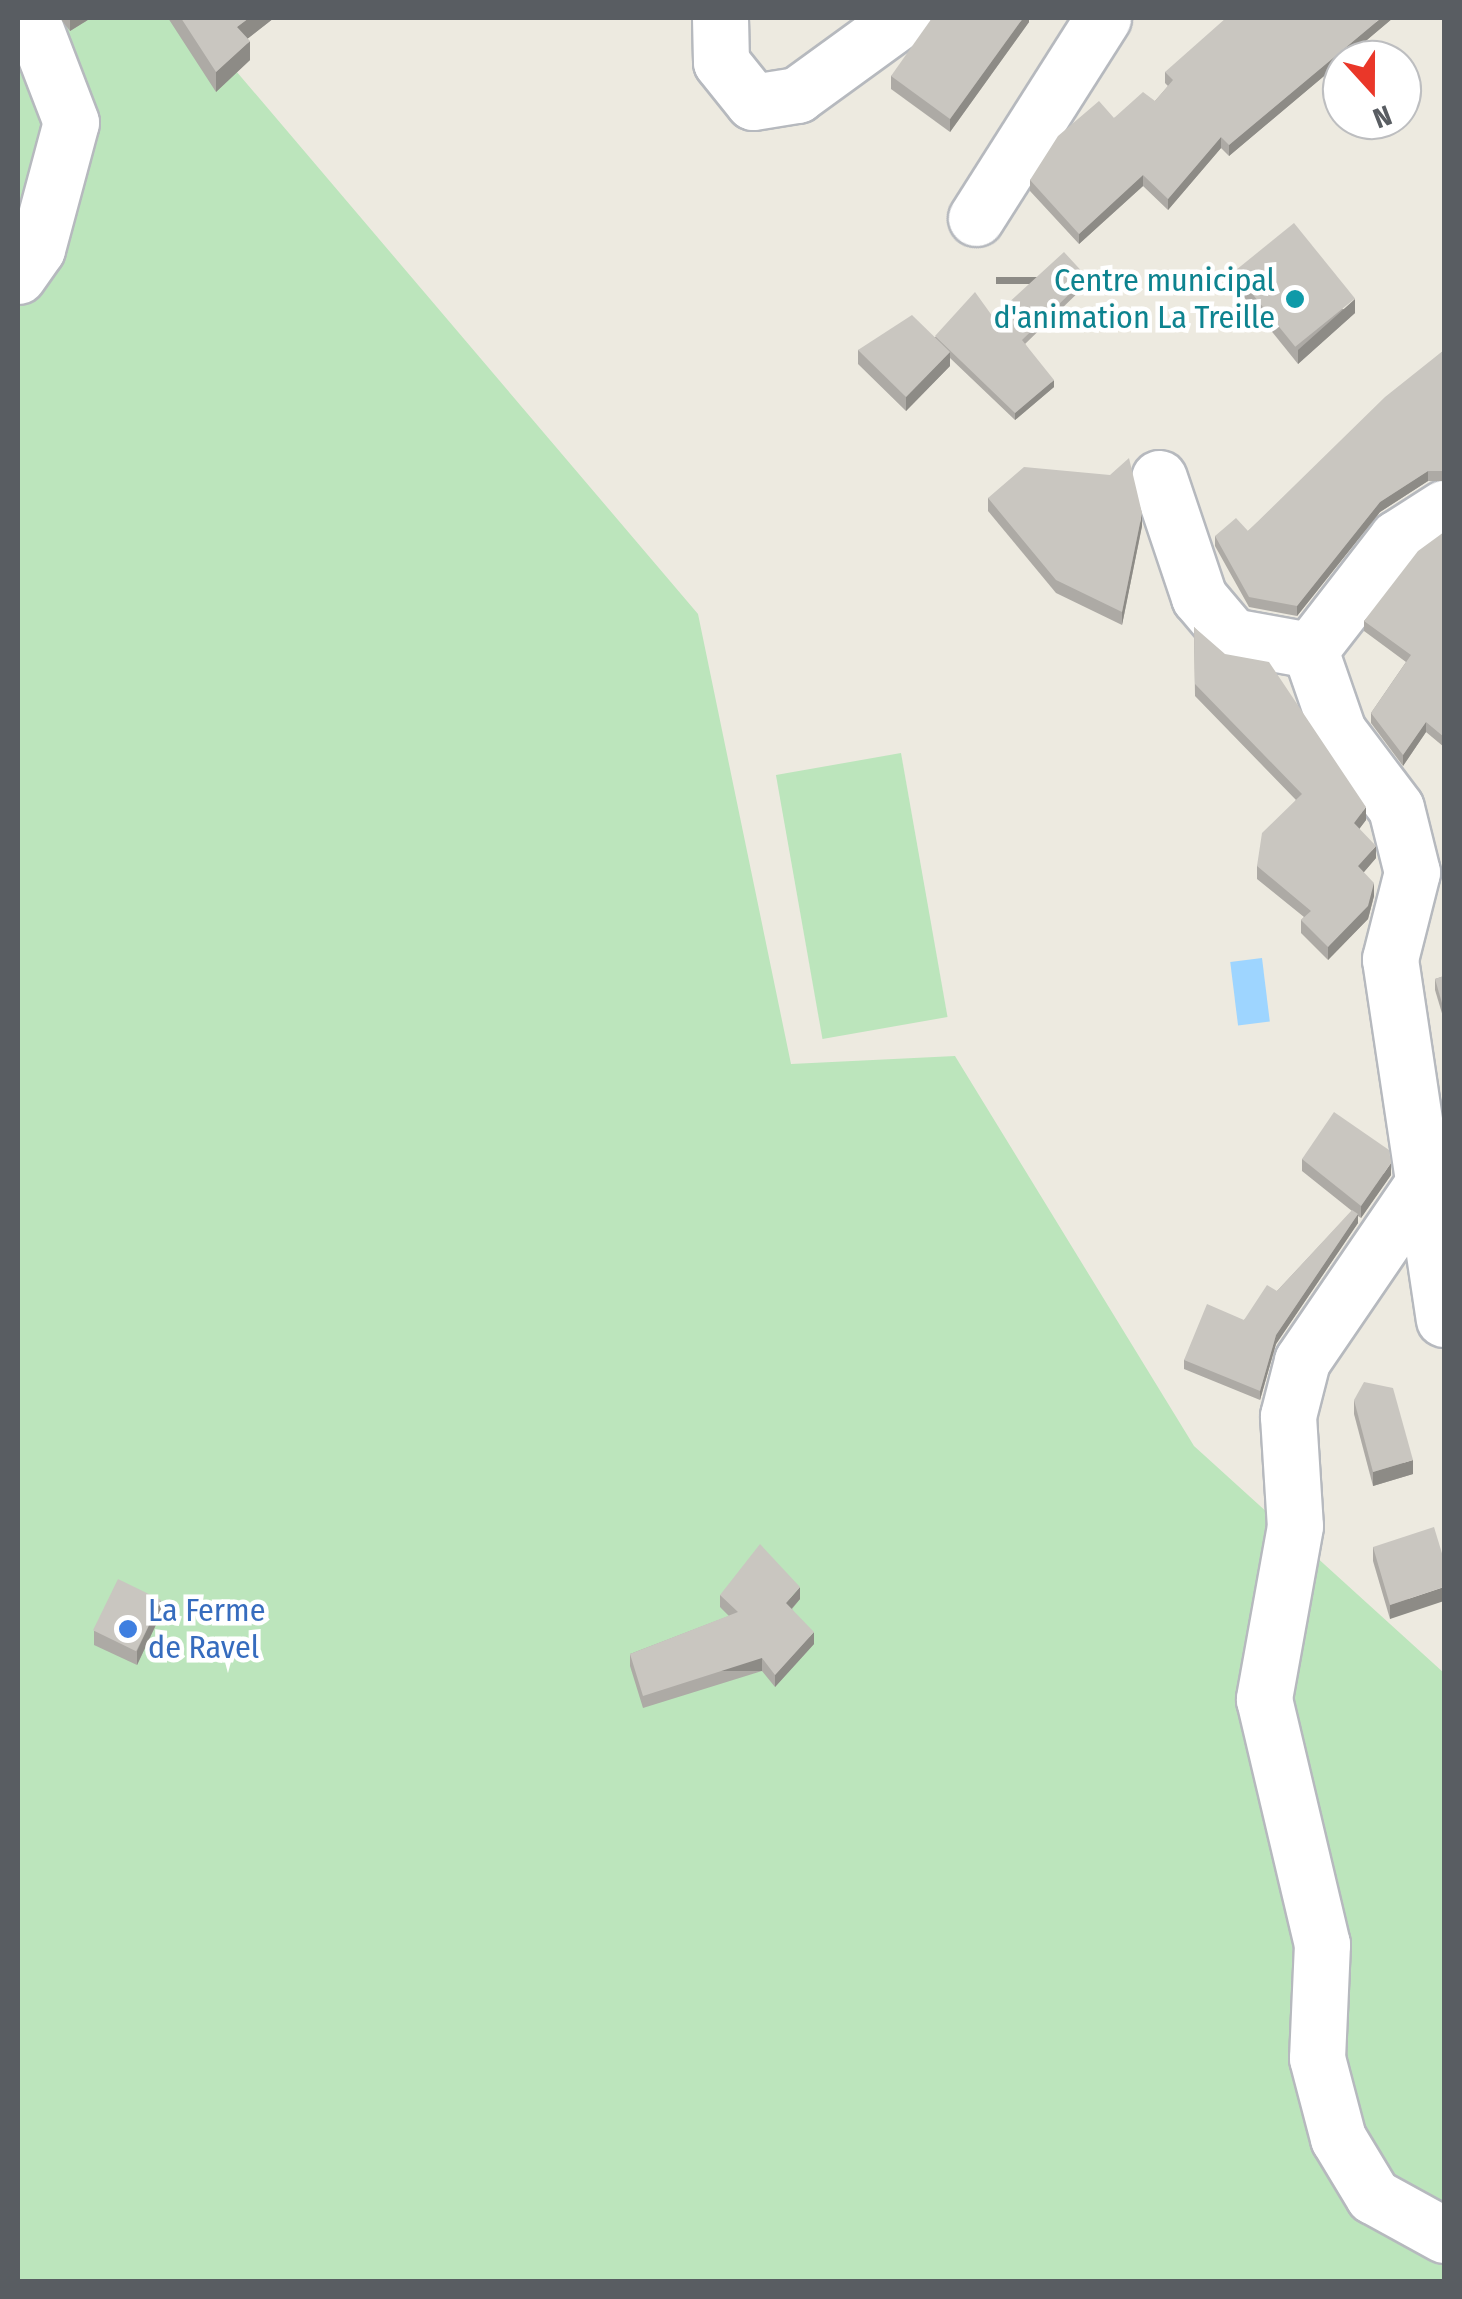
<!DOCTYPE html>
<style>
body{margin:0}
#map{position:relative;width:1462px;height:2299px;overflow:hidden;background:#edeae0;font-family:"Fira Sans Condensed",sans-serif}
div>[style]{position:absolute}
.green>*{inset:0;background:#bce5bc;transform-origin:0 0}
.water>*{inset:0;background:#9ed5ff;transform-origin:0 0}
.roads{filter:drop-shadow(2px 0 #b6b9be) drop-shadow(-2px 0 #b6b9be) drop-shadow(0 2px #b6b9be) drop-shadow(0 -2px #b6b9be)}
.minor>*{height:55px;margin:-27.5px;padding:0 27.5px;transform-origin:27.5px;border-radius:27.5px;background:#fff}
.wall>*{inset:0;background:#adaaa5}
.shaded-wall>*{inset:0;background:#8d8b86;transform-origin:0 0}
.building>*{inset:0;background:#c9c6c0;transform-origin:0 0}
.dots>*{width:28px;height:28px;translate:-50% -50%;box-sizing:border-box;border:5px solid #fff;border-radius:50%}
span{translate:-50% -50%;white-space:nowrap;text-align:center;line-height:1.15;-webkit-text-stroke:9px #fff;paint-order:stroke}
.culture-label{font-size:32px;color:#0d838f}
.right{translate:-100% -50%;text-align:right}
.shop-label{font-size:32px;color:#366cbe}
.left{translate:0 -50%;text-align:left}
.frame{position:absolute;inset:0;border:20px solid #595d62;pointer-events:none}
.north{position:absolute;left:1322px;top:40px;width:100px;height:100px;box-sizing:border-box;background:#fff;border:2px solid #bdbec0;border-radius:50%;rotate:159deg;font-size:28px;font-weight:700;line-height:40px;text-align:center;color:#595d62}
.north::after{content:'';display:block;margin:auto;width:35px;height:45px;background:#ea3729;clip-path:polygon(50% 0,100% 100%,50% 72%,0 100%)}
</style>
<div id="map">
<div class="green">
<i style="clip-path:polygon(18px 18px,191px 18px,698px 614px,791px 1064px,955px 1056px,1194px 1446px,1444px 1673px,1444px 2281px,18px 2281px)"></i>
<i style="left:901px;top:753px;width:268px;height:127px;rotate:80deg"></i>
</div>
<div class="water">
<i style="left:1262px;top:958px;width:64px;height:32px;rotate:83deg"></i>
</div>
<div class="roads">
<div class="minor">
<i style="left:720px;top:18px;width:44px;rotate:88.7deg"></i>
<i style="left:721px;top:62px;width:51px;rotate:51.3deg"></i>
<i style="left:753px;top:102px;width:45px;rotate:-9deg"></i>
<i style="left:797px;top:95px;width:131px;rotate:-36deg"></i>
<i style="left:976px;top:218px;width:237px;rotate:-57.6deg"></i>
<i style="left:18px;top:276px;width:33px;rotate:-55deg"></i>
<i style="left:37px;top:249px;width:131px;rotate:-75deg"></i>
<i style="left:71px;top:122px;width:111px;rotate:-111deg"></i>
<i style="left:1159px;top:478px;width:126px;rotate:71.4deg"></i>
<i style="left:1199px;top:597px;width:51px;rotate:49.8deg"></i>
<i style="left:1232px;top:636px;width:79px;rotate:10.2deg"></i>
<i style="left:1310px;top:650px;width:86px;rotate:70.9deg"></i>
<i style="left:1338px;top:731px;width:96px;rotate:53deg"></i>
<i style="left:1396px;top:808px;width:66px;rotate:76deg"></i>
<i style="left:1412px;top:872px;width:90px;rotate:104.2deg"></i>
<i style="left:1390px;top:959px;width:364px;rotate:81.5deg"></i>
<i style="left:1310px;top:650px;width:142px;rotate:-52.2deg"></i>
<i style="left:1397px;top:538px;width:56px;rotate:-32.6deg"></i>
<i style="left:1426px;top:1179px;width:220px;rotate:124.3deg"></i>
<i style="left:1302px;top:1361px;width:57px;rotate:104.3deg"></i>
<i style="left:1288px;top:1416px;width:110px;rotate:86.4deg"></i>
<i style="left:1295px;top:1526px;width:176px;rotate:100.2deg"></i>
<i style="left:1264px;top:1699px;width:252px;rotate:76.7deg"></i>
<i style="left:1322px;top:1944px;width:114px;rotate:92.5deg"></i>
<i style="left:1317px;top:2058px;width:83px;rotate:75.3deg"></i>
<i style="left:1338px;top:2138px;width:68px;rotate:58.9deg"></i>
<i style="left:1373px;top:2196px;width:81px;rotate:28.8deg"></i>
</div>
</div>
<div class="wall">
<i style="clip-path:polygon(60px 18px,91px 18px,70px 31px)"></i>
<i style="clip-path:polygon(168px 18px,274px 18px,247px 39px,250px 60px,216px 92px)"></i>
<i style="clip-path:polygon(1029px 18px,1029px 22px,950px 132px,891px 89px,891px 76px)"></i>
<i style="clip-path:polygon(1393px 18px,1229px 156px,1221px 148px,1168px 210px,1143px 186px,1079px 244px,1030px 191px,1030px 180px,1114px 118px,1155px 101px,1168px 86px,1165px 83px,1165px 72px)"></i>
<i style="clip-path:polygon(1235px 272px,1355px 313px,1298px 364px,1235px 286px)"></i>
<i style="clip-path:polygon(1087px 284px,1025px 344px,1054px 387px,1015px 420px,950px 358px,950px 366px,906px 411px,858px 364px,858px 350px,935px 337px)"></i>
<i style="clip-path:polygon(1444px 350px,1444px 481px,1428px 481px,1380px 512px,1297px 616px,1249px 607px,1215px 546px,1215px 536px,1248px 531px)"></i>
<i style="clip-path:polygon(1110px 475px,1142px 526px,1122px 625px,1056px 593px,988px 511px,988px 498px)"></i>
<i style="clip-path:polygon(1444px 532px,1444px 747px,1426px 732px,1403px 766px,1371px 723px,1371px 713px,1406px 662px,1364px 631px,1364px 621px)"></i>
<i style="clip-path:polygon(1194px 627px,1366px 820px,1359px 829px,1376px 858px,1363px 873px,1374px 896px,1368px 919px,1328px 960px,1301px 933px,1301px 920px,1304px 917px,1257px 879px,1257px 866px,1296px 800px,1195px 696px)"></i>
<i style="clip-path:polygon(1444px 976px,1444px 1020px,1435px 990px,1435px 979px)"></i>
<i style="clip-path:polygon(1302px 1159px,1391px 1175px,1361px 1218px,1358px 1216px,1358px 1223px,1276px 1344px,1260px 1400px,1184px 1369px,1184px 1360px,1244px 1320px,1277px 1291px,1352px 1211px,1302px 1171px)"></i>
<i style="clip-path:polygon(1354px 1400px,1413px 1474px,1373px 1486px,1354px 1414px)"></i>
<i style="clip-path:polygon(1373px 1547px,1444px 1560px,1390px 1619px,1373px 1561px)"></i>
<i style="clip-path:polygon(720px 1595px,800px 1599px,792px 1609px,814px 1644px,775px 1687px,762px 1671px,643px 1708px,630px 1666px,630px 1654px,729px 1616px,720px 1607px)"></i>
<i style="clip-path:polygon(161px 1614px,137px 1665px,94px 1645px,94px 1631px)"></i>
</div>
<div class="shaded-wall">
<i style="clip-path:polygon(70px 18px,91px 18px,70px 31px)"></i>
<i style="clip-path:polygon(249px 18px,274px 18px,237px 47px,237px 27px)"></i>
<i style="clip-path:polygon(1023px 18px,1029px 18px,1029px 22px,950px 132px,950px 119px)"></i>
<i style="clip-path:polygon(1381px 18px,1393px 18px,1229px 156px,1229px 145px)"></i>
<i style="clip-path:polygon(250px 41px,250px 60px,216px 92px,216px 72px)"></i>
<i style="clip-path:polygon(1221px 137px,1221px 148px,1168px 210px,1168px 199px)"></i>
<i style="clip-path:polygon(1143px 175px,1143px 186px,1079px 244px,1079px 234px)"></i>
<i style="left:1087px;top:277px;width:7px;height:91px;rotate:90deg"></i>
<i style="clip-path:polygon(1355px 299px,1355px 313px,1298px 364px,1298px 350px)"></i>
<i style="clip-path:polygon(950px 352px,950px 366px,906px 411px,906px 397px)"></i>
<i style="clip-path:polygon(1054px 380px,1054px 387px,1015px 420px,1015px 413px)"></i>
<i style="clip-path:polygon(1428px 471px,1428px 481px,1380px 512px,1297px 616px,1297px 606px,1380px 502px)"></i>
<i style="clip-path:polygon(1142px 513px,1142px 526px,1122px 625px,1122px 612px)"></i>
<i style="clip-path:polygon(1426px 722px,1426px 732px,1403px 766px,1403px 755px)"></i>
<i style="clip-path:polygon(1366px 807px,1366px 820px,1354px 836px,1354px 823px)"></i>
<i style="clip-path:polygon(1376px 846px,1376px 858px,1358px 879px,1358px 866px)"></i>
<i style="clip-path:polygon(1374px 883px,1374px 896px,1368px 919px,1328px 960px,1328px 947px)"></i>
<i style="clip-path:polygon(1391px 1163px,1391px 1175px,1361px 1218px,1361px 1206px)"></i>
<i style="clip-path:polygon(1358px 1214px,1358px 1223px,1276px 1344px,1260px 1400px,1260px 1391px,1276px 1335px)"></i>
<i style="clip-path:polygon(1413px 1460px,1413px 1474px,1373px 1486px,1373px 1472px)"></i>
<i style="clip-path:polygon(800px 1587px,800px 1599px,786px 1615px,786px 1603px)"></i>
<i style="clip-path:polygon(1444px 1587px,1444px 1601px,1390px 1619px,1390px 1605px)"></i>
<i style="clip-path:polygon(161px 1600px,161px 1614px,137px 1665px,137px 1651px)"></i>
<i style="clip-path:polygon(814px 1632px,814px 1644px,775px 1687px,775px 1675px)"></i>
<i style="left:762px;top:1658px;width:13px;height:125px;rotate:90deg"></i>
</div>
<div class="building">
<i style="clip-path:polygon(181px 18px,249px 18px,237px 27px,250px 41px,216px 72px)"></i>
<i style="clip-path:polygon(932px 18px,1023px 18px,950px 119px,891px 76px)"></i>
<i style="clip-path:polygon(1226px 18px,1381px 18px,1229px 145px,1221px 137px,1168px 199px,1143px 175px,1079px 234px,1030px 180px,1058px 136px,1099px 101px,1114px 118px,1143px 92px,1155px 101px,1173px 80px,1165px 72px)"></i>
<i style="left:1294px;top:223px;width:97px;height:77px;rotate:51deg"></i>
<i style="clip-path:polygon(1064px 252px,1087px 277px,1022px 340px,1054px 380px,1015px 413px,935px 336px,975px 292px,993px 317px)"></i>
<i style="clip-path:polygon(912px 315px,950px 352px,906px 397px,858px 350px)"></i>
<i style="clip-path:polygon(1444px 350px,1444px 471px,1428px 471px,1380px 502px,1297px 606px,1249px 597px,1215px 536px,1236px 518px,1248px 531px,1385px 397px)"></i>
<i style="clip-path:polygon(1129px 458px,1142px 513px,1122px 612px,1056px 580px,988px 498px,1024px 467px,1110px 475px)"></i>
<i style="clip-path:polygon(1444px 532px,1444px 737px,1426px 722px,1403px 755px,1371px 713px,1411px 655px,1364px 621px,1418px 551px)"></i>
<i style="clip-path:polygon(1194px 627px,1225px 654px,1269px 662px,1366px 807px,1354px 823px,1376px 846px,1358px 866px,1374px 883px,1368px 906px,1328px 947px,1301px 920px,1311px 911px,1257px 866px,1262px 833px,1302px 794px,1195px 684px)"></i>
<i style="clip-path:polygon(1444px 976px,1444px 1010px,1435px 979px)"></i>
<i style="clip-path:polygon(1334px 1112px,1389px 1150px,1391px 1163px,1361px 1206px,1302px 1159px)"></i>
<i style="clip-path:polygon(1352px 1210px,1358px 1214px,1276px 1335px,1260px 1391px,1184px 1360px,1207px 1304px,1244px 1320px,1267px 1285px,1277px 1291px)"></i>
<i style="clip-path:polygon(1364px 1382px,1393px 1388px,1413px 1460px,1373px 1472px,1354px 1400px)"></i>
<i style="clip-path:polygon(1434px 1527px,1444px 1560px,1444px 1587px,1390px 1605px,1373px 1547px)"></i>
<i style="clip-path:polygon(760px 1544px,800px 1587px,786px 1603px,814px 1632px,775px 1675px,762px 1658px,643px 1696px,630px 1654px,738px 1612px,720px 1595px)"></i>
<i style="left:118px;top:1579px;width:48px;height:57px;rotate:26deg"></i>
</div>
<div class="dots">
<i style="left:1295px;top:299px;background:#0f9aa8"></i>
<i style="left:128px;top:1629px;background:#3f7fe0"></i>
</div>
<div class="culture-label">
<span class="right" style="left:1275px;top:299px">Centre municipal<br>d'animation La Treille</span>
</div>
<div class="shop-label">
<span class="left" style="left:148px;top:1629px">La Ferme<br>de Ravel</span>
</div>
<div class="frame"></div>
<div class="north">N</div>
</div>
